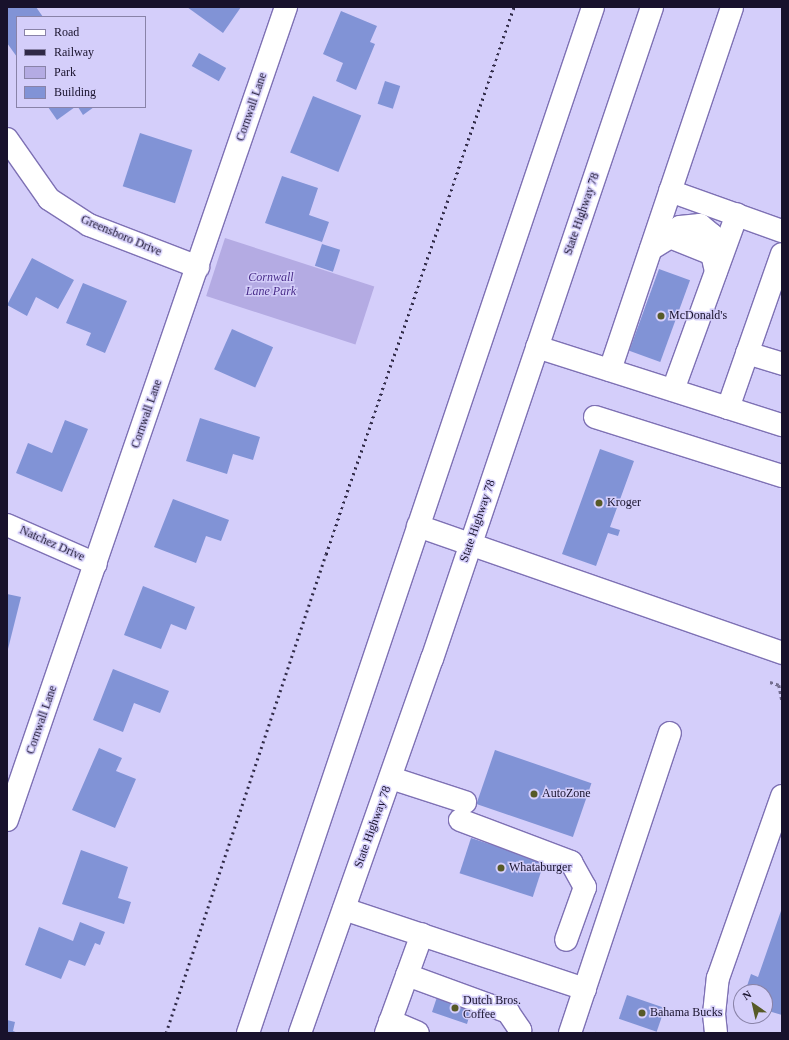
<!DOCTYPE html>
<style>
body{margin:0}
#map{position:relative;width:789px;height:1040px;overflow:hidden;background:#d4cefa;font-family:"Times New Roman",serif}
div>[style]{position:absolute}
.green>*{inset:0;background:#b4abe3;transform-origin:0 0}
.building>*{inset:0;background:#8193d6;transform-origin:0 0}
.path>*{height:2.5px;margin-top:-1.25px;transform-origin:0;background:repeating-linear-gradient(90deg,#736d8f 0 3px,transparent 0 6px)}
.roads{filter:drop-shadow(1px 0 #7e71b4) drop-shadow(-1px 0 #7e71b4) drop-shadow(0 1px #7e71b4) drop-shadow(0 -1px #7e71b4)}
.minor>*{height:22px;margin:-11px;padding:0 11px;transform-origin:11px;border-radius:11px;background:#fff}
.major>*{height:22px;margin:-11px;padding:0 11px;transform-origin:11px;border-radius:11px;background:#fff}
.rail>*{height:3px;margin-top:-1.5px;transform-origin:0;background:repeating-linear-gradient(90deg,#2f2946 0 2px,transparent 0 6px)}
.dots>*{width:11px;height:11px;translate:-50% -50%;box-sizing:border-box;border:2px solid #d4cefa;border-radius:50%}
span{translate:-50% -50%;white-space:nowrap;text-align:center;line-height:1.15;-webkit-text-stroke:3px #d4cefa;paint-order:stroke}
.street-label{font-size:12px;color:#18122c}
.park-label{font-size:12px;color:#492d89;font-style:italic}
.poi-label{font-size:12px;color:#18122c}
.left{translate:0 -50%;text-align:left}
.frame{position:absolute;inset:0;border:8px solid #18122c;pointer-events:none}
.legend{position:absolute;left:16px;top:16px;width:130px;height:92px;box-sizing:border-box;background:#d4cefa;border:1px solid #8983a8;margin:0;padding:5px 7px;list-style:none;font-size:12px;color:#18122c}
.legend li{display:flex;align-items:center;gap:8px;height:20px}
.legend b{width:20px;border:1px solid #8983a8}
.north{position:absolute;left:733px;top:984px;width:40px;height:40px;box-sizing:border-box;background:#d4cefa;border:1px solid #8983a8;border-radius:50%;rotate:326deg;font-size:11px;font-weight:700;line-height:16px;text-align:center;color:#18122c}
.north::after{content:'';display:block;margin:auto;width:14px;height:18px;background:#575a27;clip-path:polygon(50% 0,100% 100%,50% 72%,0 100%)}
</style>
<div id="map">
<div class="green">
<i style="left:225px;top:238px;width:157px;height:61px;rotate:18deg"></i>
</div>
<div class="building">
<i style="clip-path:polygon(7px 7px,36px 7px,43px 17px,17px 17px,17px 57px,7px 43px)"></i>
<i style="clip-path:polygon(187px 7px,241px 7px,223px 33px)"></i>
<i style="clip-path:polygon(341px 11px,377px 26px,370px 42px,375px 44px,356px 90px,336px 81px,343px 63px,323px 54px)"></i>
<i style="left:199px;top:53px;width:31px;height:15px;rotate:29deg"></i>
<i style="left:385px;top:81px;width:16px;height:24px;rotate:18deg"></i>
<i style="left:313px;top:96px;width:52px;height:61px;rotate:22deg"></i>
<i style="clip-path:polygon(48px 107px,75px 107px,57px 120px)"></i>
<i style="clip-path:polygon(78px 107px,94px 107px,83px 115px)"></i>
<i style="left:140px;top:133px;width:55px;height:56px;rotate:18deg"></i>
<i style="clip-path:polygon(282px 176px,318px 188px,309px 215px,329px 222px,322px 242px,265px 223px)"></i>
<i style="left:322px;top:244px;width:19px;height:23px;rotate:18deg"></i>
<i style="clip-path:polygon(32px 258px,74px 280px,58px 309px,36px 297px,27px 316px,7px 305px)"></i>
<i style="left:659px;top:269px;width:33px;height:87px;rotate:20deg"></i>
<i style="clip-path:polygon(83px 283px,127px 301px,105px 353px,86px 345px,91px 333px,66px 323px)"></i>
<i style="left:232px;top:329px;width:45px;height:44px;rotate:24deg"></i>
<i style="clip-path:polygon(200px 418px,260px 437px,253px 460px,233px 454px,227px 474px,186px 461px)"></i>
<i style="clip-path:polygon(65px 420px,88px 429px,62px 492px,16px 473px,28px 443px,52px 453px)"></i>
<i style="clip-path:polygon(600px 449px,634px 461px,610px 527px,620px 530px,618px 536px,608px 533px,596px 566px,562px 554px)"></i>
<i style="clip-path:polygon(173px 499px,229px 520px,221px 541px,206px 536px,196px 563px,154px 547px)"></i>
<i style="clip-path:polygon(143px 586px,195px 607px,186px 630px,171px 624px,161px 649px,124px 635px)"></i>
<i style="clip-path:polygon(7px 594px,21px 597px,8px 649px,7px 649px)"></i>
<i style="clip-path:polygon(113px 669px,169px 691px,160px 713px,134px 703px,123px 732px,93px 720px)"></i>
<i style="clip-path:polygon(99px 748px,122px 758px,116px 771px,136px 779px,115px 828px,72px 810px)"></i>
<i style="left:495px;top:750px;width:102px;height:57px;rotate:19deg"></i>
<i style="left:471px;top:838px;width:77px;height:37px;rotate:18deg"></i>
<i style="clip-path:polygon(81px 850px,128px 867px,118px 898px,131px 902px,124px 924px,62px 904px)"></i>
<i style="clip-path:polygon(782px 908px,782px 1015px,765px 1010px,765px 992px,745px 992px,751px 974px,758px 977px)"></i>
<i style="clip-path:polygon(80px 922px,105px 932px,100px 945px,95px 943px,85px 966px,69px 960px,61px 979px,25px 965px,39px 927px,73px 941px)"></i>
<i style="clip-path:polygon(439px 991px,478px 1005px,473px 1019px,469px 1017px,467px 1024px,432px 1012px)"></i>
<i style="left:627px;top:995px;width:40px;height:25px;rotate:19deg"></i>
<i style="clip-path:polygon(7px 1020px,15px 1022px,13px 1031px,18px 1033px,7px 1033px)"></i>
</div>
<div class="path">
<i style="left:770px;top:682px;width:13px;rotate:18deg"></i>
<i style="left:779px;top:685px;width:16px;rotate:79deg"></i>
<i style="left:596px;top:1033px;width:1px;rotate:-45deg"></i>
</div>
<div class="roads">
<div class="minor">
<i style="left:7px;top:139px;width:73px;rotate:55deg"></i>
<i style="left:49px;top:199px;width:48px;rotate:33deg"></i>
<i style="left:89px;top:225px;width:117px;rotate:21.1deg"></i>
<i style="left:670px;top:191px;width:119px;rotate:19.7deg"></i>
<i style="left:670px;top:237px;width:14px;rotate:-45deg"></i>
<i style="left:680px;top:227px;width:20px;rotate:-6deg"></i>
<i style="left:700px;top:225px;width:16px;rotate:40deg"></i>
<i style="left:712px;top:235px;width:19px;rotate:90deg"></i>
<i style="left:651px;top:249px;width:22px;rotate:-32deg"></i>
<i style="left:670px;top:237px;width:45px;rotate:22deg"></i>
<i style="left:712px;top:254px;width:18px;rotate:77deg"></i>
<i style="left:537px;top:347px;width:257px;rotate:17.7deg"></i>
<i style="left:747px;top:353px;width:37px;rotate:17deg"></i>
<i style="left:610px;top:370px;width:383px;rotate:-71.4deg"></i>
<i style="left:673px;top:390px;width:187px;rotate:-70deg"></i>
<i style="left:728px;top:408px;width:163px;rotate:-70.7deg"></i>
<i style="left:595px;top:417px;width:196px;rotate:17.5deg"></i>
<i style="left:7px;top:525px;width:97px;rotate:23.7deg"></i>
<i style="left:418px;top:526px;width:386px;rotate:19.2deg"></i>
<i style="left:391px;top:778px;width:78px;rotate:18deg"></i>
<i style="left:7px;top:820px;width:860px;rotate:-71.06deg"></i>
<i style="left:460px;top:820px;width:119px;rotate:20.7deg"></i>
<i style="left:571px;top:862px;width:29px;rotate:61deg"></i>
<i style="left:585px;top:887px;width:56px;rotate:109.7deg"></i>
<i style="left:344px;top:909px;width:254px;rotate:18.4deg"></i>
<i style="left:407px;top:975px;width:108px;rotate:20.1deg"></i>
<i style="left:508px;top:1012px;width:22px;rotate:56deg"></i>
<i style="left:520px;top:1030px;width:3px;rotate:108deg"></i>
<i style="left:390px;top:1021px;width:30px;rotate:23deg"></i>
<i style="left:386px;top:1033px;width:105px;rotate:-70deg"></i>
<i style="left:570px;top:1033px;width:316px;rotate:-71.6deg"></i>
<i style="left:716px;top:1033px;width:19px;rotate:-96deg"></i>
<i style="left:714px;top:1014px;width:36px;rotate:-84deg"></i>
<i style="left:718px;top:978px;width:193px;rotate:-70.6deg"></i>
</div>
<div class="major">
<i style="left:248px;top:1033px;width:1082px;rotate:-71.41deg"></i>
<i style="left:300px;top:1033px;width:397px;rotate:-70.6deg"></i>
<i style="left:432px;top:659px;width:688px;rotate:-71.35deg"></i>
</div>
</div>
<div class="rail">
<i style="left:166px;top:1033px;width:505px;rotate:-71.53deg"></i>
<i style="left:326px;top:554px;width:578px;rotate:-71.03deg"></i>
</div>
<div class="dots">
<i style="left:661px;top:316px;background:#575a27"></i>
<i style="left:599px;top:503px;background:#575a27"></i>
<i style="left:534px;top:794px;background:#575a27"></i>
<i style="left:501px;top:868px;background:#575a27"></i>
<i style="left:455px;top:1008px;background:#575a27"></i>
<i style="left:642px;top:1013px;background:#575a27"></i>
</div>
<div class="street-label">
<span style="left:252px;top:107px;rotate:-71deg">Cornwall Lane</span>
<span style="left:582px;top:214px;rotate:-71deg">State Highway 78</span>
<span style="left:121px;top:236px;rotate:23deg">Greensboro Drive</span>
<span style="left:147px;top:414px;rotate:-71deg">Cornwall Lane</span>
<span style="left:478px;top:521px;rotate:-71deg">State Highway 78</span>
<span style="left:52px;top:544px;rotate:24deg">Natchez Drive</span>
<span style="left:42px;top:720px;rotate:-71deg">Cornwall Lane</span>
<span style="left:373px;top:827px;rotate:-70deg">State Highway 78</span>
</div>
<div class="park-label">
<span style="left:271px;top:285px">Cornwall<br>Lane Park</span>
</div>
<div class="poi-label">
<span class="left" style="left:669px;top:316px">McDonald's</span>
<span class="left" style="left:607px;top:503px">Kroger</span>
<span class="left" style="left:542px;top:794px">AutoZone</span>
<span class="left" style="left:509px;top:868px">Whataburger</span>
<span class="left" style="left:463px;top:1008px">Dutch Bros.<br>Coffee</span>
<span class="left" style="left:650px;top:1013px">Bahama Bucks</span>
</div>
<div class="frame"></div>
<ul class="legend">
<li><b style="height:5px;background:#fff"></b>Road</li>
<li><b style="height:5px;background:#2f2946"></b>Railway</li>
<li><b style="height:11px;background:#b4abe3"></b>Park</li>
<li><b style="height:11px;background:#8193d6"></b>Building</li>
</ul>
<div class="north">N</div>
</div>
